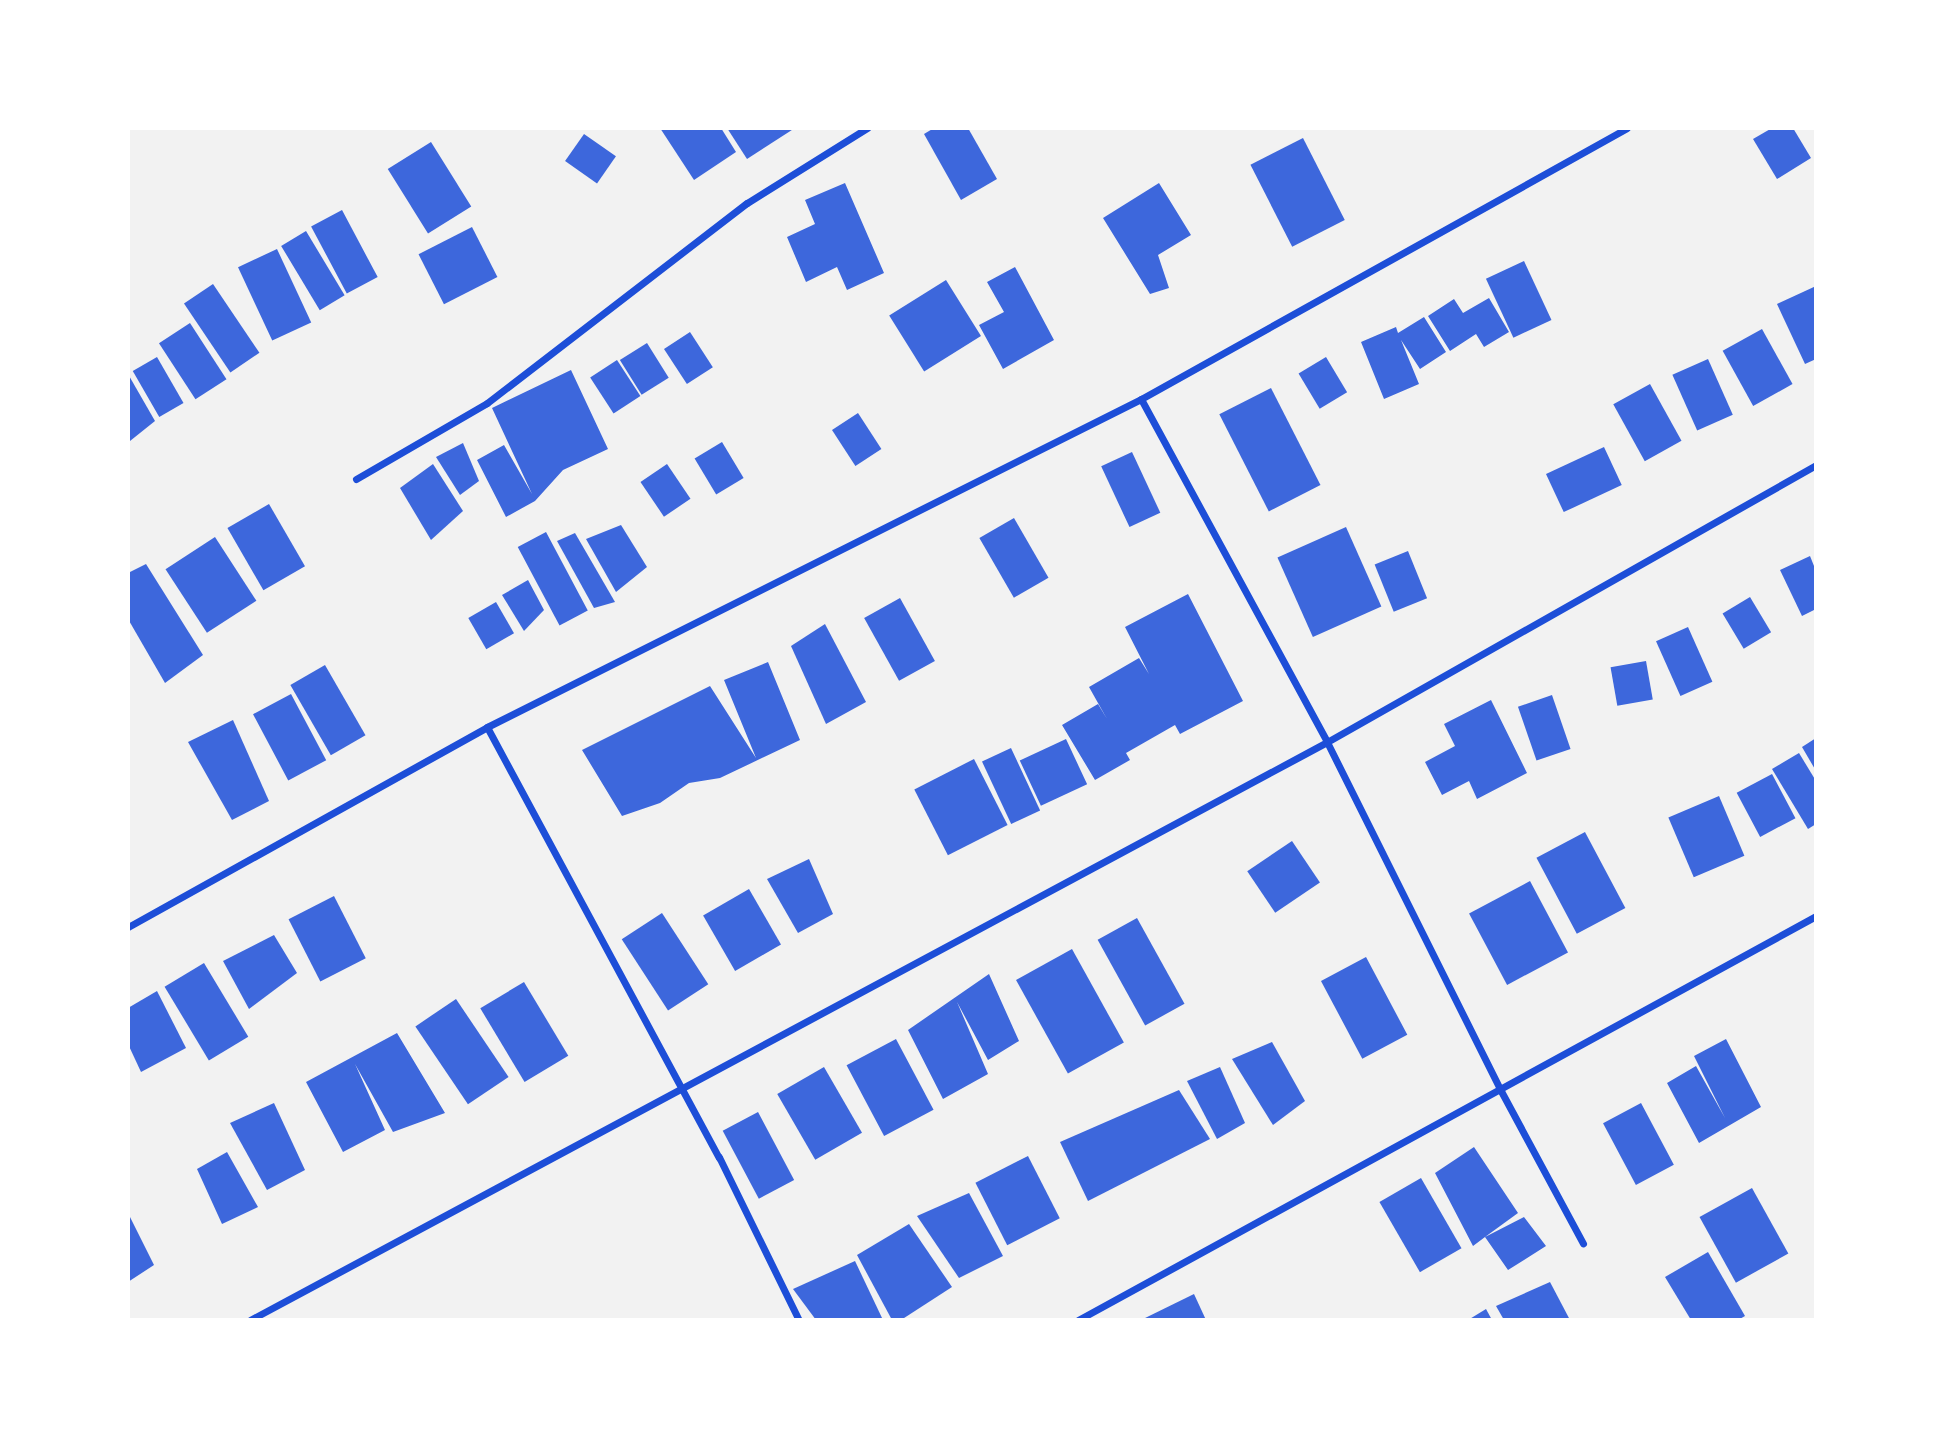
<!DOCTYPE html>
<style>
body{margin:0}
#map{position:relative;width:1944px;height:1448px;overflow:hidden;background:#f2f2f2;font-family:Figtree,sans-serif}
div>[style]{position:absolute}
.building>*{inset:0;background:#3d67dc;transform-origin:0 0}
.minor>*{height:7px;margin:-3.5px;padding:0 3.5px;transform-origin:3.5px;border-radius:3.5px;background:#1d4ed8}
span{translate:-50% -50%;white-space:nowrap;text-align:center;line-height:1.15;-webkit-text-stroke:7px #fff;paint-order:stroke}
.frame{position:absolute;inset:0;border:130px solid #fff;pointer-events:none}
</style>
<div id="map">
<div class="building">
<i style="clip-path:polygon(660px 128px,721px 128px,736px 152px,694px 180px)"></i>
<i style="clip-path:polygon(727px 128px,795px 128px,747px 159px)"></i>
<i style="clip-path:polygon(934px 128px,968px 128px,997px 179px,961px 200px,924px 134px)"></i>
<i style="clip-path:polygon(1772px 128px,1793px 128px,1811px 158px,1777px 179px,1753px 139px)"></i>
<i style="left:584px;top:134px;width:39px;height:33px;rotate:35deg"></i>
<i style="left:1303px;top:138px;width:92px;height:59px;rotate:63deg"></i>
<i style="left:431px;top:142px;width:76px;height:51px;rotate:58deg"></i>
<i style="clip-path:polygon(845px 183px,884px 273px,847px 290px,837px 267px,806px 282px,787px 237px,815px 224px,805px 200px)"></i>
<i style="clip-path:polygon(1159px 183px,1191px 235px,1158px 255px,1169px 288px,1150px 294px,1103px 218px)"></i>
<i style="left:342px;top:210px;width:76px;height:35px;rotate:62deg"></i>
<i style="left:472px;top:227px;width:56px;height:60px;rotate:63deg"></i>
<i style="left:306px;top:231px;width:75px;height:29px;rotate:59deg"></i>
<i style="left:277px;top:249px;width:81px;height:43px;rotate:65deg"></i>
<i style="left:1524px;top:261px;width:65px;height:42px;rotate:65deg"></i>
<i style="clip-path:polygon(1015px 267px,1054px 340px,1003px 369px,979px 325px,1004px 312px,987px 282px)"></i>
<i style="left:946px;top:280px;width:66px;height:67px;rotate:58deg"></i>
<i style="left:213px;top:284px;width:83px;height:35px;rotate:56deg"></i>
<i style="clip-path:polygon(1816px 286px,1816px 359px,1805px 364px,1777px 304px)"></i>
<i style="clip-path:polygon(1489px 298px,1509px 332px,1484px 347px,1476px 334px,1450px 351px,1428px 316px,1454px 299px,1463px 313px)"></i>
<i style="clip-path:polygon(1424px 317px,1446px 352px,1420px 369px,1401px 340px,1419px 384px,1384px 399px,1361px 342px,1396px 327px,1398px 333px)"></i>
<i style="left:190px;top:323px;width:67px;height:37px;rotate:57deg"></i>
<i style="left:1762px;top:329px;width:63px;height:45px;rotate:61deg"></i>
<i style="left:690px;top:332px;width:42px;height:31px;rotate:57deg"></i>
<i style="left:647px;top:343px;width:41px;height:32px;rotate:58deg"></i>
<i style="left:157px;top:357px;width:53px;height:28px;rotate:60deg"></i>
<i style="left:1326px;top:357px;width:41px;height:32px;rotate:59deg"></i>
<i style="left:1708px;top:359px;width:61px;height:39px;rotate:66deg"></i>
<i style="left:617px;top:360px;width:43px;height:32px;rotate:57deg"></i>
<i style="clip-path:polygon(571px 370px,608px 449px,563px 470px,535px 501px,506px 517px,477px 460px,504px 445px,532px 494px,492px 408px)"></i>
<i style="clip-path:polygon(128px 374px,155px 421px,130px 441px,128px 437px)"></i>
<i style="left:1650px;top:384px;width:65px;height:42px;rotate:61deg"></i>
<i style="left:1271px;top:388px;width:109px;height:58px;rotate:63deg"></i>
<i style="left:858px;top:413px;width:43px;height:31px;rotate:57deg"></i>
<i style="left:722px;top:442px;width:42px;height:32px;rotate:59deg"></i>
<i style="clip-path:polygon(463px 443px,479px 481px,460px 495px,436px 457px)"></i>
<i style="left:1604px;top:447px;width:42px;height:64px;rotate:65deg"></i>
<i style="left:1132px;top:452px;width:67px;height:34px;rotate:65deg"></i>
<i style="clip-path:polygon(433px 464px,463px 511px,431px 540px,400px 488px)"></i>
<i style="left:667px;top:464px;width:42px;height:32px;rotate:56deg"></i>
<i style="left:269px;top:504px;width:72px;height:48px;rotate:60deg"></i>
<i style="left:1014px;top:518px;width:69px;height:40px;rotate:60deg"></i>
<i style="clip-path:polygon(621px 525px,647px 567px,616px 592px,586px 539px)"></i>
<i style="left:1346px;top:527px;width:87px;height:75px;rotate:66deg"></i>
<i style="left:546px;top:532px;width:89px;height:32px;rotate:62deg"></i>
<i style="clip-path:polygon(575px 533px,615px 602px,594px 608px,557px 541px)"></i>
<i style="left:215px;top:537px;width:76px;height:59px;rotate:57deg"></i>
<i style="left:1408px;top:551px;width:51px;height:36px;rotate:68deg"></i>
<i style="clip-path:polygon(1810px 556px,1816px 571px,1816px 609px,1802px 616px,1780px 570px)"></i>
<i style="clip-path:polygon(146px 564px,203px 655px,165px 683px,128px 619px,128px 573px)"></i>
<i style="clip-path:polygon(528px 580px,544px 610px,524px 631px,502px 595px)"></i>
<i style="clip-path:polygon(1188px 594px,1243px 701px,1180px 734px,1175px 725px,1126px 753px,1130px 760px,1095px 780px,1062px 725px,1098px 704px,1107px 719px,1089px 687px,1139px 658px,1149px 674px,1125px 627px)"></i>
<i style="left:1750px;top:597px;width:41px;height:32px;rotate:59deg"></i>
<i style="left:900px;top:598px;width:72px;height:41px;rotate:61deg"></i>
<i style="left:496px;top:602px;width:36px;height:32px;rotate:60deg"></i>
<i style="clip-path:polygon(825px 624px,866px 702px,826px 724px,791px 646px)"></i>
<i style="left:1688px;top:627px;width:60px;height:35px;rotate:66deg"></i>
<i style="left:1646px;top:661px;width:39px;height:36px;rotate:80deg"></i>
<i style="clip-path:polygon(768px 662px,800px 740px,720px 778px,689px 783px,660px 803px,622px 816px,582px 750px,710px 686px,756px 758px,724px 680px)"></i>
<i style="left:325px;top:665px;width:81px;height:40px;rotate:60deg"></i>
<i style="left:291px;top:694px;width:75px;height:43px;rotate:62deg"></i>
<i style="left:1552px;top:695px;width:57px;height:36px;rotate:71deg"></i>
<i style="clip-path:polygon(1491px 700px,1527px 773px,1477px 799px,1469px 781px,1442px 795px,1425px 762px,1455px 746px,1444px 724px)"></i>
<i style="clip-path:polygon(233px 720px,269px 801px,232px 820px,188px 742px)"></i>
<i style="clip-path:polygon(1816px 738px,1816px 771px,1802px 747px)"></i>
<i style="left:1066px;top:739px;width:50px;height:51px;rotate:65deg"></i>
<i style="left:1011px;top:748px;width:69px;height:32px;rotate:65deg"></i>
<i style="clip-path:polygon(1799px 753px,1816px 781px,1816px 824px,1808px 829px,1772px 769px)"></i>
<i style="left:974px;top:759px;width:74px;height:67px;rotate:63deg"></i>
<i style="left:1772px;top:774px;width:50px;height:40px;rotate:62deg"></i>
<i style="left:1719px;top:796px;width:65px;height:55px;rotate:67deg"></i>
<i style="left:1585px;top:832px;width:86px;height:55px;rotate:62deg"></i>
<i style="left:1292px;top:841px;width:50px;height:54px;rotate:56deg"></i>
<i style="clip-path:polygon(809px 859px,833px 914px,798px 933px,767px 879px)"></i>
<i style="left:1530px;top:881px;width:81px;height:69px;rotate:62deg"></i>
<i style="left:749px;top:889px;width:64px;height:53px;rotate:60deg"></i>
<i style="left:334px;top:896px;width:70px;height:51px;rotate:63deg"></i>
<i style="left:662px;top:913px;width:85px;height:48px;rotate:57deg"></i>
<i style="left:1137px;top:918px;width:98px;height:45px;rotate:61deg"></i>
<i style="clip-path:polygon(274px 935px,297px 973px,249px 1009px,223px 961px)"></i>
<i style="left:1072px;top:949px;width:107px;height:64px;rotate:61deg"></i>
<i style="left:1366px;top:957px;width:88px;height:51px;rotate:62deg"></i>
<i style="left:204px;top:963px;width:86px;height:46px;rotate:59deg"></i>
<i style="clip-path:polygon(989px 974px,1019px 1041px,988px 1060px,957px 1002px,988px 1074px,943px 1099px,908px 1030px)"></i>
<i style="left:524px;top:982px;width:86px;height:51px;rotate:59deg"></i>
<i style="clip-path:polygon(157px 991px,186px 1048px,141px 1072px,128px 1044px,128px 1008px)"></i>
<i style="left:456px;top:999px;width:94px;height:49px;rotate:56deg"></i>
<i style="clip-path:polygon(397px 1033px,445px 1113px,393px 1132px,355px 1064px,385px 1130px,343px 1152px,306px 1082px)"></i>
<i style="left:896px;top:1039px;width:80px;height:56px;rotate:62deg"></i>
<i style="clip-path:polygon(1726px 1039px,1761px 1107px,1699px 1143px,1667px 1083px,1696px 1066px,1725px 1118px,1694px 1056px)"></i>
<i style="clip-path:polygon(1272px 1042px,1305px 1101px,1273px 1125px,1232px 1059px)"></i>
<i style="left:824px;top:1067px;width:76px;height:54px;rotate:60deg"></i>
<i style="clip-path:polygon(1220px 1067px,1245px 1123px,1217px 1139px,1187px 1081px)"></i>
<i style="clip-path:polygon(1179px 1090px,1210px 1139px,1088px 1201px,1060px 1142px)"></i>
<i style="clip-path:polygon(274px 1103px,305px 1170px,267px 1190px,230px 1123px)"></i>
<i style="left:1641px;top:1103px;width:70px;height:43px;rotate:62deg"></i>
<i style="left:758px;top:1112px;width:77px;height:40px;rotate:62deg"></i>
<i style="clip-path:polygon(1474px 1147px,1518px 1213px,1485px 1237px,1524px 1217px,1546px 1246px,1508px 1270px,1485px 1237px,1473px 1246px,1435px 1173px)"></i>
<i style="clip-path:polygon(227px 1152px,258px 1207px,222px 1224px,197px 1169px)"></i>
<i style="left:1028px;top:1156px;width:70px;height:59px;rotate:63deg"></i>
<i style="left:1421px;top:1178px;width:81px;height:48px;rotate:60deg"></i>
<i style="left:1752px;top:1188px;width:75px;height:60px;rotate:61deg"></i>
<i style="clip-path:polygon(969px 1193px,1003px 1256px,959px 1278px,917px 1216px)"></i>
<i style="clip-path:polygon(128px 1213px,154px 1265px,128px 1282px)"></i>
<i style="clip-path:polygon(909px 1224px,952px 1287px,901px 1320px,892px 1320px,857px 1255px)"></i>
<i style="clip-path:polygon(1708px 1252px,1745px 1316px,1738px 1320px,1691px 1320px,1665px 1277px)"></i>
<i style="clip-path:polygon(855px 1261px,883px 1320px,816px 1320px,793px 1289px)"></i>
<i style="clip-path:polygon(1550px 1282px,1570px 1320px,1504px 1320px,1496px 1306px)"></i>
<i style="clip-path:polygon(1194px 1294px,1206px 1320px,1141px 1320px)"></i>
<i style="clip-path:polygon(1486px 1309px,1492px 1320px,1468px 1320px)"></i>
</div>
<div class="minor">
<i style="left:1141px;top:399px;width:390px;rotate:61.5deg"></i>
<i style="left:1327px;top:742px;width:390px;rotate:63.5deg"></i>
<i style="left:1501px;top:1091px;width:173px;rotate:61.7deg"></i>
<i style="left:356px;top:479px;width:151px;rotate:-30.1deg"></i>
<i style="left:487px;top:403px;width:328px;rotate:-37.6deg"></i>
<i style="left:747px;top:203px;width:142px;rotate:-32deg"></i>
<i style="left:487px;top:727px;width:489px;rotate:61.7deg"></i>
<i style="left:719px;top:1157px;width:182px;rotate:63.9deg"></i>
<i style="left:128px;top:927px;width:411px;rotate:-29.1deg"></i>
<i style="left:487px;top:727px;width:732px;rotate:-26.64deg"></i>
<i style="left:1141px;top:399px;width:556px;rotate:-29.14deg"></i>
<i style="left:250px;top:1320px;width:1222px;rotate:-28.22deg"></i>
<i style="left:1327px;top:742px;width:562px;rotate:-29.53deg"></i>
<i style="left:1078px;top:1320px;width:841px;rotate:-28.7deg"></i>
</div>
<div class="frame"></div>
</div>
